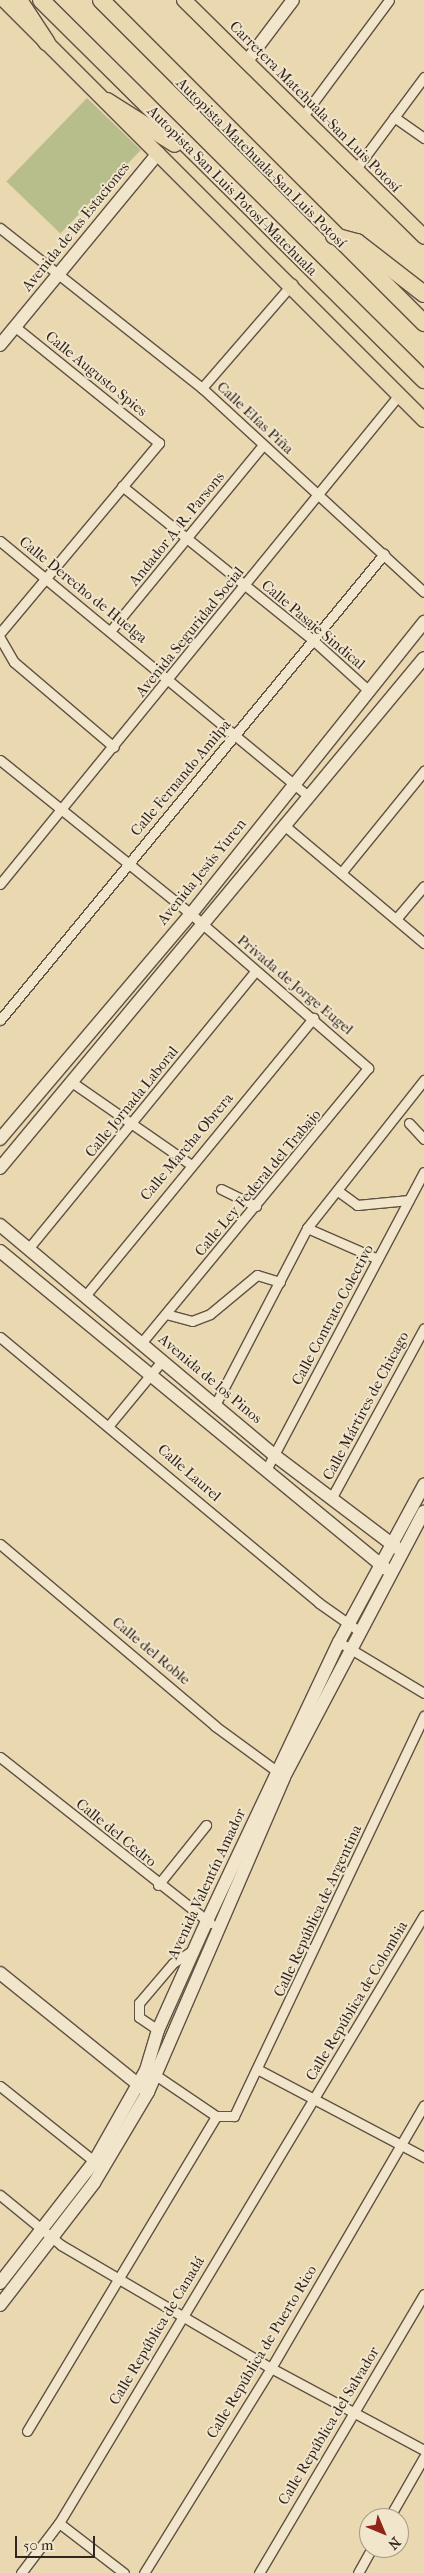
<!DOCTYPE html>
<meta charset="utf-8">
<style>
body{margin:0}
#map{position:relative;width:424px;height:2573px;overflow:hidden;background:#ead8b1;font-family:"IM FELL French Canon",serif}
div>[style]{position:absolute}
.green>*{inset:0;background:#b8be8b;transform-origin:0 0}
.roads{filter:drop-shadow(1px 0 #605244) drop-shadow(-1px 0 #605244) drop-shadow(0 1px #605244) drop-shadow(0 -1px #605244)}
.street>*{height:9px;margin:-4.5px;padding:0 4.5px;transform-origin:4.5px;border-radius:4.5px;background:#f1e6cc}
.secondary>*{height:12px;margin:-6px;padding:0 6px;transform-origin:6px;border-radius:6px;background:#f1e6cc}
.primary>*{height:14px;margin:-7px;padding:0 7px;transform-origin:7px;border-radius:7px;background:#ead8b1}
.highway>*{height:16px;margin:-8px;padding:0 8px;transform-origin:8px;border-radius:8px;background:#ead8b1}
span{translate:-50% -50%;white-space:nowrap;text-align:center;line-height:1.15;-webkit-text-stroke:4px #f1e6cc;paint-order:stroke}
.street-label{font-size:15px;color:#322520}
.north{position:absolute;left:359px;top:2508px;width:50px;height:50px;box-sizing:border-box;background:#f1e6cc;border:1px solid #a59987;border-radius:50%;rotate:135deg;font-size:14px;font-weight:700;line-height:20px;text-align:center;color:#322520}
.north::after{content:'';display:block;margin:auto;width:18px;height:22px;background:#8f2418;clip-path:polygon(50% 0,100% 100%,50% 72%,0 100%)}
.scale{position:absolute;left:15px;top:2536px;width:80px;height:22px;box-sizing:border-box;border:2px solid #322520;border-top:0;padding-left:6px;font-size:15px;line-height:18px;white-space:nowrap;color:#322520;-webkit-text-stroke:4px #f1e6cc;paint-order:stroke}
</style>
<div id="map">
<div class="green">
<i style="left:87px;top:98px;width:75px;height:116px;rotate:44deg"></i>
</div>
<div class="roads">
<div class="street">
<i style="left:303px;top:116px;width:144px;rotate:-53.4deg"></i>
<i style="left:394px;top:117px;width:37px;rotate:35deg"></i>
<i style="left:355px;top:170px;width:116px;rotate:-53.4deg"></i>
<i style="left:0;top:228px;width:258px;rotate:38.4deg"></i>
<i style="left:202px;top:388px;width:301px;rotate:42.6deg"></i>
<i style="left:202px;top:388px;width:138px;rotate:-49.1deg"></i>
<i style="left:122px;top:486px;width:247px;rotate:38.9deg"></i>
<i style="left:314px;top:641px;width:73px;rotate:42.2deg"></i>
<i style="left:0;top:541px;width:401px;rotate:39.6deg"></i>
<i style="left:111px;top:630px;width:239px;rotate:-50.6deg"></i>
<i style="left:0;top:633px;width:248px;rotate:-50.1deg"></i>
<i style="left:159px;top:443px;width:185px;rotate:-141.1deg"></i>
<i style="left:0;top:638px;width:28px;rotate:60deg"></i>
<i style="left:14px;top:662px;width:131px;rotate:40.4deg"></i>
<i style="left:0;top:760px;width:245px;rotate:38.9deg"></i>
<i style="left:191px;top:914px;width:235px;rotate:41deg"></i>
<i style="left:368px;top:1068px;width:357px;rotate:129.5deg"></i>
<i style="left:285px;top:826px;width:182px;rotate:40.1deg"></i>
<i style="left:341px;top:873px;width:132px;rotate:-50.9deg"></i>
<i style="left:0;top:884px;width:630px;rotate:-50.8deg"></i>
<i style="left:396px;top:919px;width:43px;rotate:-49.7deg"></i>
<i style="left:0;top:1020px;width:604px;rotate:-50.51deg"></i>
<i style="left:73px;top:1083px;width:142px;rotate:34.7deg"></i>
<i style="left:409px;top:1123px;width:22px;rotate:47deg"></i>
<i style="left:221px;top:1189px;width:39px;rotate:26deg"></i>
<i style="left:338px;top:1191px;width:24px;rotate:36deg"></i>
<i style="left:357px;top:1205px;width:52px;rotate:-5.5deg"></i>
<i style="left:307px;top:1228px;width:77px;rotate:23.6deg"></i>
<i style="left:28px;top:1249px;width:358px;rotate:-50.7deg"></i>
<i style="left:85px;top:1296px;width:360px;rotate:-50.6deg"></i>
<i style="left:166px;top:1314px;width:27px;rotate:15deg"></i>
<i style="left:192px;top:1321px;width:19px;rotate:-21deg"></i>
<i style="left:210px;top:1314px;width:61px;rotate:-39.7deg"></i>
<i style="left:257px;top:1275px;width:24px;rotate:17deg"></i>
<i style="left:0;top:1337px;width:415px;rotate:39.8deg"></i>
<i style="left:319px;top:1603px;width:49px;rotate:35deg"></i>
<i style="left:215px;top:1405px;width:199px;rotate:-62.5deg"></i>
<i style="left:307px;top:1228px;width:189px;rotate:-51.7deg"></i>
<i style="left:110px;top:1424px;width:82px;rotate:-50.5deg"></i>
<i style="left:266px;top:1470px;width:337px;rotate:-62.1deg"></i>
<i style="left:332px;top:1497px;width:192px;rotate:-61.4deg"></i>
<i style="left:0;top:1544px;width:282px;rotate:40.2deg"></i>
<i style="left:215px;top:1726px;width:83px;rotate:36.2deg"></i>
<i style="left:339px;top:1642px;width:99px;rotate:31deg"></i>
<i style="left:0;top:1757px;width:268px;rotate:38.3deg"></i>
<i style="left:158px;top:1885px;width:77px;rotate:-51.3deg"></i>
<i style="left:158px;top:2030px;width:23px;rotate:-146deg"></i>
<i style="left:139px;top:2017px;width:14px;rotate:-90deg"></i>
<i style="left:139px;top:2003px;width:52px;rotate:-49.6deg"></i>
<i style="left:173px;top:1963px;width:24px;rotate:-33deg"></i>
<i style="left:259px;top:2070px;width:187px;rotate:27.8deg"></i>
<i style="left:151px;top:2072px;width:78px;rotate:34.1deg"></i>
<i style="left:216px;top:2116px;width:18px"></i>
<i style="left:234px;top:2116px;width:443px;rotate:-64.6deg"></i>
<i style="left:0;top:2086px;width:127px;rotate:38.6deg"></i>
<i style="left:0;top:2195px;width:79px;rotate:39.3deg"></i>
<i style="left:61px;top:2245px;width:243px;rotate:30.4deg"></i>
<i style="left:271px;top:2368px;width:174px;rotate:28.2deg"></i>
<i style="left:27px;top:2431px;width:367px;rotate:-59deg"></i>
<i style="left:389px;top:2518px;width:70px;rotate:-60.2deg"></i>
<i style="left:59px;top:2523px;width:82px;rotate:37.6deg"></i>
<i style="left:21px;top:2573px;width:63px;rotate:-52.8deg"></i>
<i style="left:59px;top:2523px;width:709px;rotate:-59.02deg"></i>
<i style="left:144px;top:2573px;width:241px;rotate:-58.2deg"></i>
<i style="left:271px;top:2368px;width:304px;rotate:-59.8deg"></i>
<i style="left:259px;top:2573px;width:324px;rotate:-59.4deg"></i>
<i style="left:358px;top:2573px;width:29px;rotate:-61deg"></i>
</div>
<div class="secondary">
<i style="left:247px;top:61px;width:76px;rotate:-53deg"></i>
<i style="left:0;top:345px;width:249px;rotate:-50.5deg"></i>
<i style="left:0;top:1139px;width:295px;rotate:-49.7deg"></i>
<i style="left:191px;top:914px;width:374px;rotate:-51.4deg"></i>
<i style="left:0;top:1168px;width:663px;rotate:-50.26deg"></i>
<i style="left:0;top:1225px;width:358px;rotate:40deg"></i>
<i style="left:274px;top:1455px;width:154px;rotate:37.1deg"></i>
<i style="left:0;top:1251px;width:500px;rotate:39.48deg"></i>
<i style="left:0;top:1973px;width:185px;rotate:38.9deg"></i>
<i style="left:0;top:2283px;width:153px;rotate:-52.2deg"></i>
<i style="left:94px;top:2162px;width:106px;rotate:-60.5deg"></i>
<i style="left:146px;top:2070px;width:42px;rotate:-73.3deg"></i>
<i style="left:158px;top:2030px;width:120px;rotate:-65.8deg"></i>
<i style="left:207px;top:1921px;width:309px;rotate:-64.7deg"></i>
<i style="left:339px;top:1642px;width:179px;rotate:-61.6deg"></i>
<i style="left:0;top:2305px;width:154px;rotate:-52.4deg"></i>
<i style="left:94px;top:2183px;width:106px;rotate:-59.3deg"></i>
<i style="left:148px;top:2092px;width:343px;rotate:-66.6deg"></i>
<i style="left:284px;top:1777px;width:300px;rotate:-62.2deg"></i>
</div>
<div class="primary">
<i style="left:4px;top:0;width:594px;rotate:45deg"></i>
<i style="left:184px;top:0;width:337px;rotate:44.6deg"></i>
</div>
<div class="highway">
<i style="left:19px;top:0;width:51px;rotate:56.9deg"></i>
<i style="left:41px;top:0;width:540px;rotate:44.77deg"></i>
<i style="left:101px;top:0;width:457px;rotate:45deg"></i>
<i style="left:107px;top:101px;width:80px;rotate:32.3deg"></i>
<i style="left:334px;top:236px;width:24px;rotate:15deg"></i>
<i style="left:357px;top:242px;width:85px;rotate:37.8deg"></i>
</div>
</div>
<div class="street-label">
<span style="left:315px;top:107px;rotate:45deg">Carretera Matehuala-San Luis Potosí</span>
<span style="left:261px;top:163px;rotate:45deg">Autopista Matehuala-San Luis Potosí</span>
<span style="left:232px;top:191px;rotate:45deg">Autopista San Luis Potosí-Matehuala</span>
<span style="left:76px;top:227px;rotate:-51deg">Avenida de las Estaciones</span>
<span style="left:96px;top:374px;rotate:39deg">Calle Augusto Spies</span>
<span style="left:255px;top:418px;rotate:43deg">Calle Elías Piña</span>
<span style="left:177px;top:529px;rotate:-51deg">Andador A. R. Parsons</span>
<span style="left:83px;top:590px;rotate:39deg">Calle Derecho de Huelga</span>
<span style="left:313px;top:625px;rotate:40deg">Calle Pasaje Sindical</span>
<span style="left:190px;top:632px;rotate:-51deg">Avenida Seguridad Social</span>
<span style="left:181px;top:778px;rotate:-50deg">Calle Fernando Amilpa</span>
<span style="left:202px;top:872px;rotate:-51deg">Avenida Jesús Yuren</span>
<span style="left:295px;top:985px;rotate:40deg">Privada de Jorge Eugel</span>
<span style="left:132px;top:1102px;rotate:-51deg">Calle Jornada Laboral</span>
<span style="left:187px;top:1147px;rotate:-50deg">Calle Marcha Obrera</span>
<span style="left:258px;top:1183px;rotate:-50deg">Calle Ley Federal del Trabajo</span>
<span style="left:333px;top:1315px;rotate:-62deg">Calle Contrato Colectivo</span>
<span style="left:210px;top:1379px;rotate:40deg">Avenida de los Pinos</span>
<span style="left:366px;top:1406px;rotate:-62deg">Calle Mártires de Chicago</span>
<span style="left:189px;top:1473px;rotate:41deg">Calle Laurel</span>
<span style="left:151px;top:1651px;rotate:40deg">Calle del Roble</span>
<span style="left:116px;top:1833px;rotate:39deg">Calle del Cedro</span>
<span style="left:207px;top:1884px;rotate:-65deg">Avenida Valentín Amador</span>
<span style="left:318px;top:1911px;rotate:-65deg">Calle República de Argentina</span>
<span style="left:357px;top:2001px;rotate:-59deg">Calle República de Colombia</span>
<span style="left:157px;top:2331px;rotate:-59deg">Calle República de Canadá</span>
<span style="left:262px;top:2352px;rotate:-59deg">Calle República de Puerto Rico</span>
<span style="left:329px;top:2426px;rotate:-59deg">Calle República del Salvador</span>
</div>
<div class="north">N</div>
<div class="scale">50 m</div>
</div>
